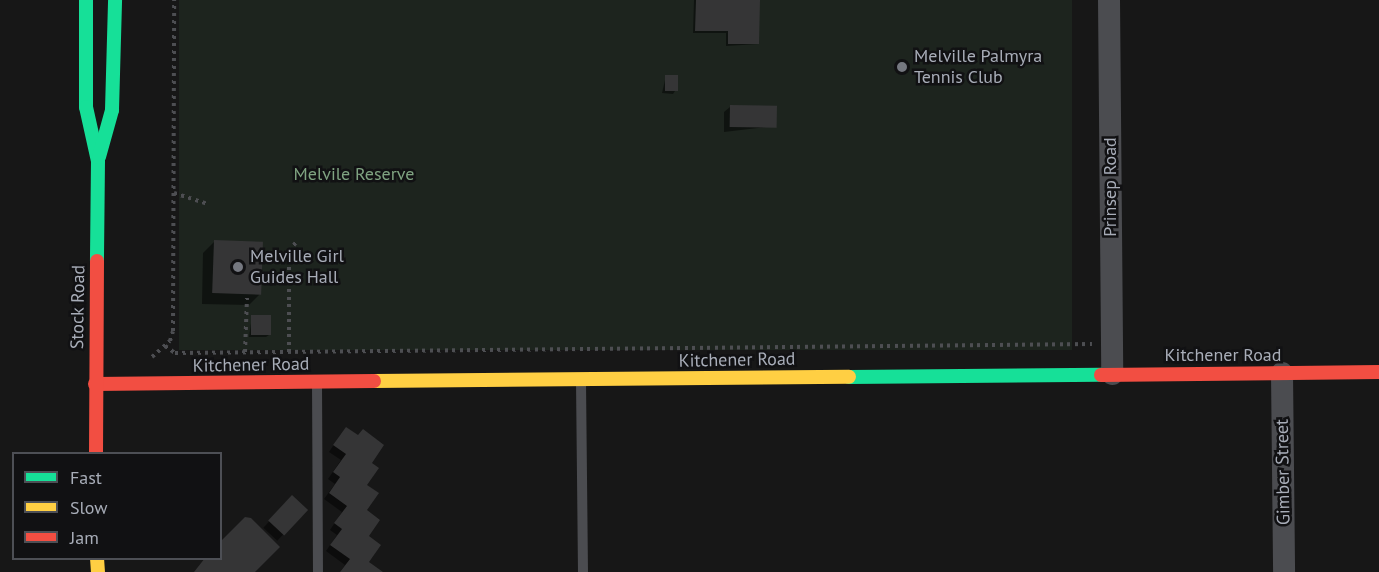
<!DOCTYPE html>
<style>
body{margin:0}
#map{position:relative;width:1379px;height:572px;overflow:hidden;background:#171717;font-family:"PT Sans",sans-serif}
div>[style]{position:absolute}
.green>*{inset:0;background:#1d241e;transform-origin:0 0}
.shadow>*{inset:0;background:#0007;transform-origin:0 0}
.building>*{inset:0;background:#353536;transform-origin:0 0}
.path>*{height:4px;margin-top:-2px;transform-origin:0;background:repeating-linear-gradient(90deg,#4d4e52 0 3px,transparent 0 7.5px)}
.lane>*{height:10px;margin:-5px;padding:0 5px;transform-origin:5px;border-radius:5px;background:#4b4c50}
.street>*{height:22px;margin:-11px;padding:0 11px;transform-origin:11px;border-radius:11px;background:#4b4c50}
.fast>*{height:14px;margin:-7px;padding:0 7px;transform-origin:7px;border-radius:7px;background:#16e098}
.slow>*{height:14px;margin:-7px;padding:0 7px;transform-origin:7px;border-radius:7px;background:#ffcf43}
.jam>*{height:14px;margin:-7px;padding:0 7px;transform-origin:7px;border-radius:7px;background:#f24e42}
.dots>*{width:16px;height:16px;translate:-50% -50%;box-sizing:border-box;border:3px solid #111113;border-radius:50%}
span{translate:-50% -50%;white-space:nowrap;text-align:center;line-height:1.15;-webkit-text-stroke:5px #111113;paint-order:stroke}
.poi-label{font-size:18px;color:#a8adb8}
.left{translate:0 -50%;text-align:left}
.park-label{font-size:18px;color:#7fa381}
.street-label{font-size:18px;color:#a8adb8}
.legend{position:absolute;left:12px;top:452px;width:210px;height:108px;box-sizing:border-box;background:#111113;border:2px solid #4d4f55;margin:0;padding:8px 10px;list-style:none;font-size:18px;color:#a8adb8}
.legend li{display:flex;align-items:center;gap:12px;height:30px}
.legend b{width:30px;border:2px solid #4d4f55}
</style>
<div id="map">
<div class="green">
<i style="left:179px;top:0;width:893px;height:350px"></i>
</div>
<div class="shadow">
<i style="clip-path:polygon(694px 0,758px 0,758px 44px,726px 46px,726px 33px,693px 33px)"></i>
<i style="clip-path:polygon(666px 76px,675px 91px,673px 94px,662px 93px)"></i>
<i style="clip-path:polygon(730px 107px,775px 126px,724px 132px,724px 112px)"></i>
<i style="clip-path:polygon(214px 242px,260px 294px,249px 305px,202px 304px,203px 253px)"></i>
<i style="clip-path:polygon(252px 316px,269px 335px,266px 337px,249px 337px)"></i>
<i style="clip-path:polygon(341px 434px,369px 463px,365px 485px,367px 536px,379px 545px,340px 572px,345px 565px,326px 551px,337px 535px,330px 530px,342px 512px,324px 499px,335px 484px,328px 479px,341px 460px,329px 452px)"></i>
<i style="left:292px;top:497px;width:19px;height:42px;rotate:43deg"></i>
</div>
<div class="building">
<i style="clip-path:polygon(696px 0,760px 0,759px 44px,728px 44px,728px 31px,695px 31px)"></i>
<i style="left:665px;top:75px;width:13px;height:16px"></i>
<i style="left:730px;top:105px;width:47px;height:22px;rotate:1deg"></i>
<i style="left:214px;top:240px;width:49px;height:53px;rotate:2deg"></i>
<i style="left:251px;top:315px;width:20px;height:20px"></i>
<i style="clip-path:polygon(346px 427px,358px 435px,363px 429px,384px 445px,372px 463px,379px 468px,367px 485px,379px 493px,367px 510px,380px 520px,369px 536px,381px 545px,369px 562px,383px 572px,340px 572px,350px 559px,330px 545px,342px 529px,334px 523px,347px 506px,329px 493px,340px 477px,333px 472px,346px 454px,333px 445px)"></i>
<i style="left:292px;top:495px;width:22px;height:35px;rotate:43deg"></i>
<i style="clip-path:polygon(245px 517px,251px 518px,280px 547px,255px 572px,194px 572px,205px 558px,220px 558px,220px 542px)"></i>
</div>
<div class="path">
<i style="left:174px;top:193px;width:36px;rotate:18deg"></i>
<i style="left:165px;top:346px;width:12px;rotate:35deg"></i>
<i style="left:175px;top:353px;width:917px;rotate:-0.56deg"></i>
<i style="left:245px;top:352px;width:54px;rotate:-87.9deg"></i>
<i style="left:289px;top:352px;width:101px;rotate:-90deg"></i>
<i style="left:289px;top:251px;width:14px;rotate:-51deg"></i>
<i style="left:152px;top:357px;width:24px;rotate:-42deg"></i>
<i style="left:170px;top:341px;width:10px;rotate:-73deg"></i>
<i style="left:173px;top:331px;width:331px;rotate:-89.8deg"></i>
</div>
<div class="lane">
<i style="left:581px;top:381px;width:191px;rotate:89.4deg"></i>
<i style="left:317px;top:383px;width:189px;rotate:89.7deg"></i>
</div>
<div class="street">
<i style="left:1109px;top:0;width:374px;rotate:89.5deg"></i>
<i style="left:1282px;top:373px;width:199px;rotate:89.4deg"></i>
</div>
<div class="fast">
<i style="left:86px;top:0;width:107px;rotate:90deg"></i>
<i style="left:86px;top:107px;width:55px;rotate:77.5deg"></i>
<i style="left:98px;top:161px;width:100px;rotate:90.6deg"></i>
<i style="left:99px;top:157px;width:49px;rotate:-74.5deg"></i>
<i style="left:112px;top:110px;width:110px;rotate:-88.4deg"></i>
<i style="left:849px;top:377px;width:252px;rotate:-0.5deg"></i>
</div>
<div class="slow">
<i style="left:374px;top:381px;width:475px;rotate:-0.5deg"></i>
<i style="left:97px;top:558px;width:14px;rotate:86deg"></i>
</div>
<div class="jam">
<i style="left:1101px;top:375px;width:278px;rotate:-0.6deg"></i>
<i style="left:95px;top:384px;width:279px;rotate:-0.6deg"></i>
<i style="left:96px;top:454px;width:193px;rotate:-89.7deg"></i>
</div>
<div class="dots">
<i style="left:902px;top:67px;background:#757880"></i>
<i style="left:238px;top:267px;background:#757880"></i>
</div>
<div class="poi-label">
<span class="left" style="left:914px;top:67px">Melville Palmyra<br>Tennis Club</span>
<span class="left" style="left:250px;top:267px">Melville Girl<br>Guides Hall</span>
</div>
<div class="park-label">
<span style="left:354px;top:174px">Melvile Reserve</span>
</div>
<div class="street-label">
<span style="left:1110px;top:187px;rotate:-90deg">Prinsep Road</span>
<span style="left:78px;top:307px;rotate:-89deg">Stock Road</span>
<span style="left:1223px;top:355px">Kitchener Road</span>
<span style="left:737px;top:360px;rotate:-1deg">Kitchener Road</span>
<span style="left:251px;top:365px;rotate:-1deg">Kitchener Road</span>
<span style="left:1283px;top:472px;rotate:-91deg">Gimber Street</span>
</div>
<ul class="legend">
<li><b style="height:8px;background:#16e098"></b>Fast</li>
<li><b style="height:8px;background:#ffcf43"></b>Slow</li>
<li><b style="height:8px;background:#f24e42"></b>Jam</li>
</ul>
</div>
